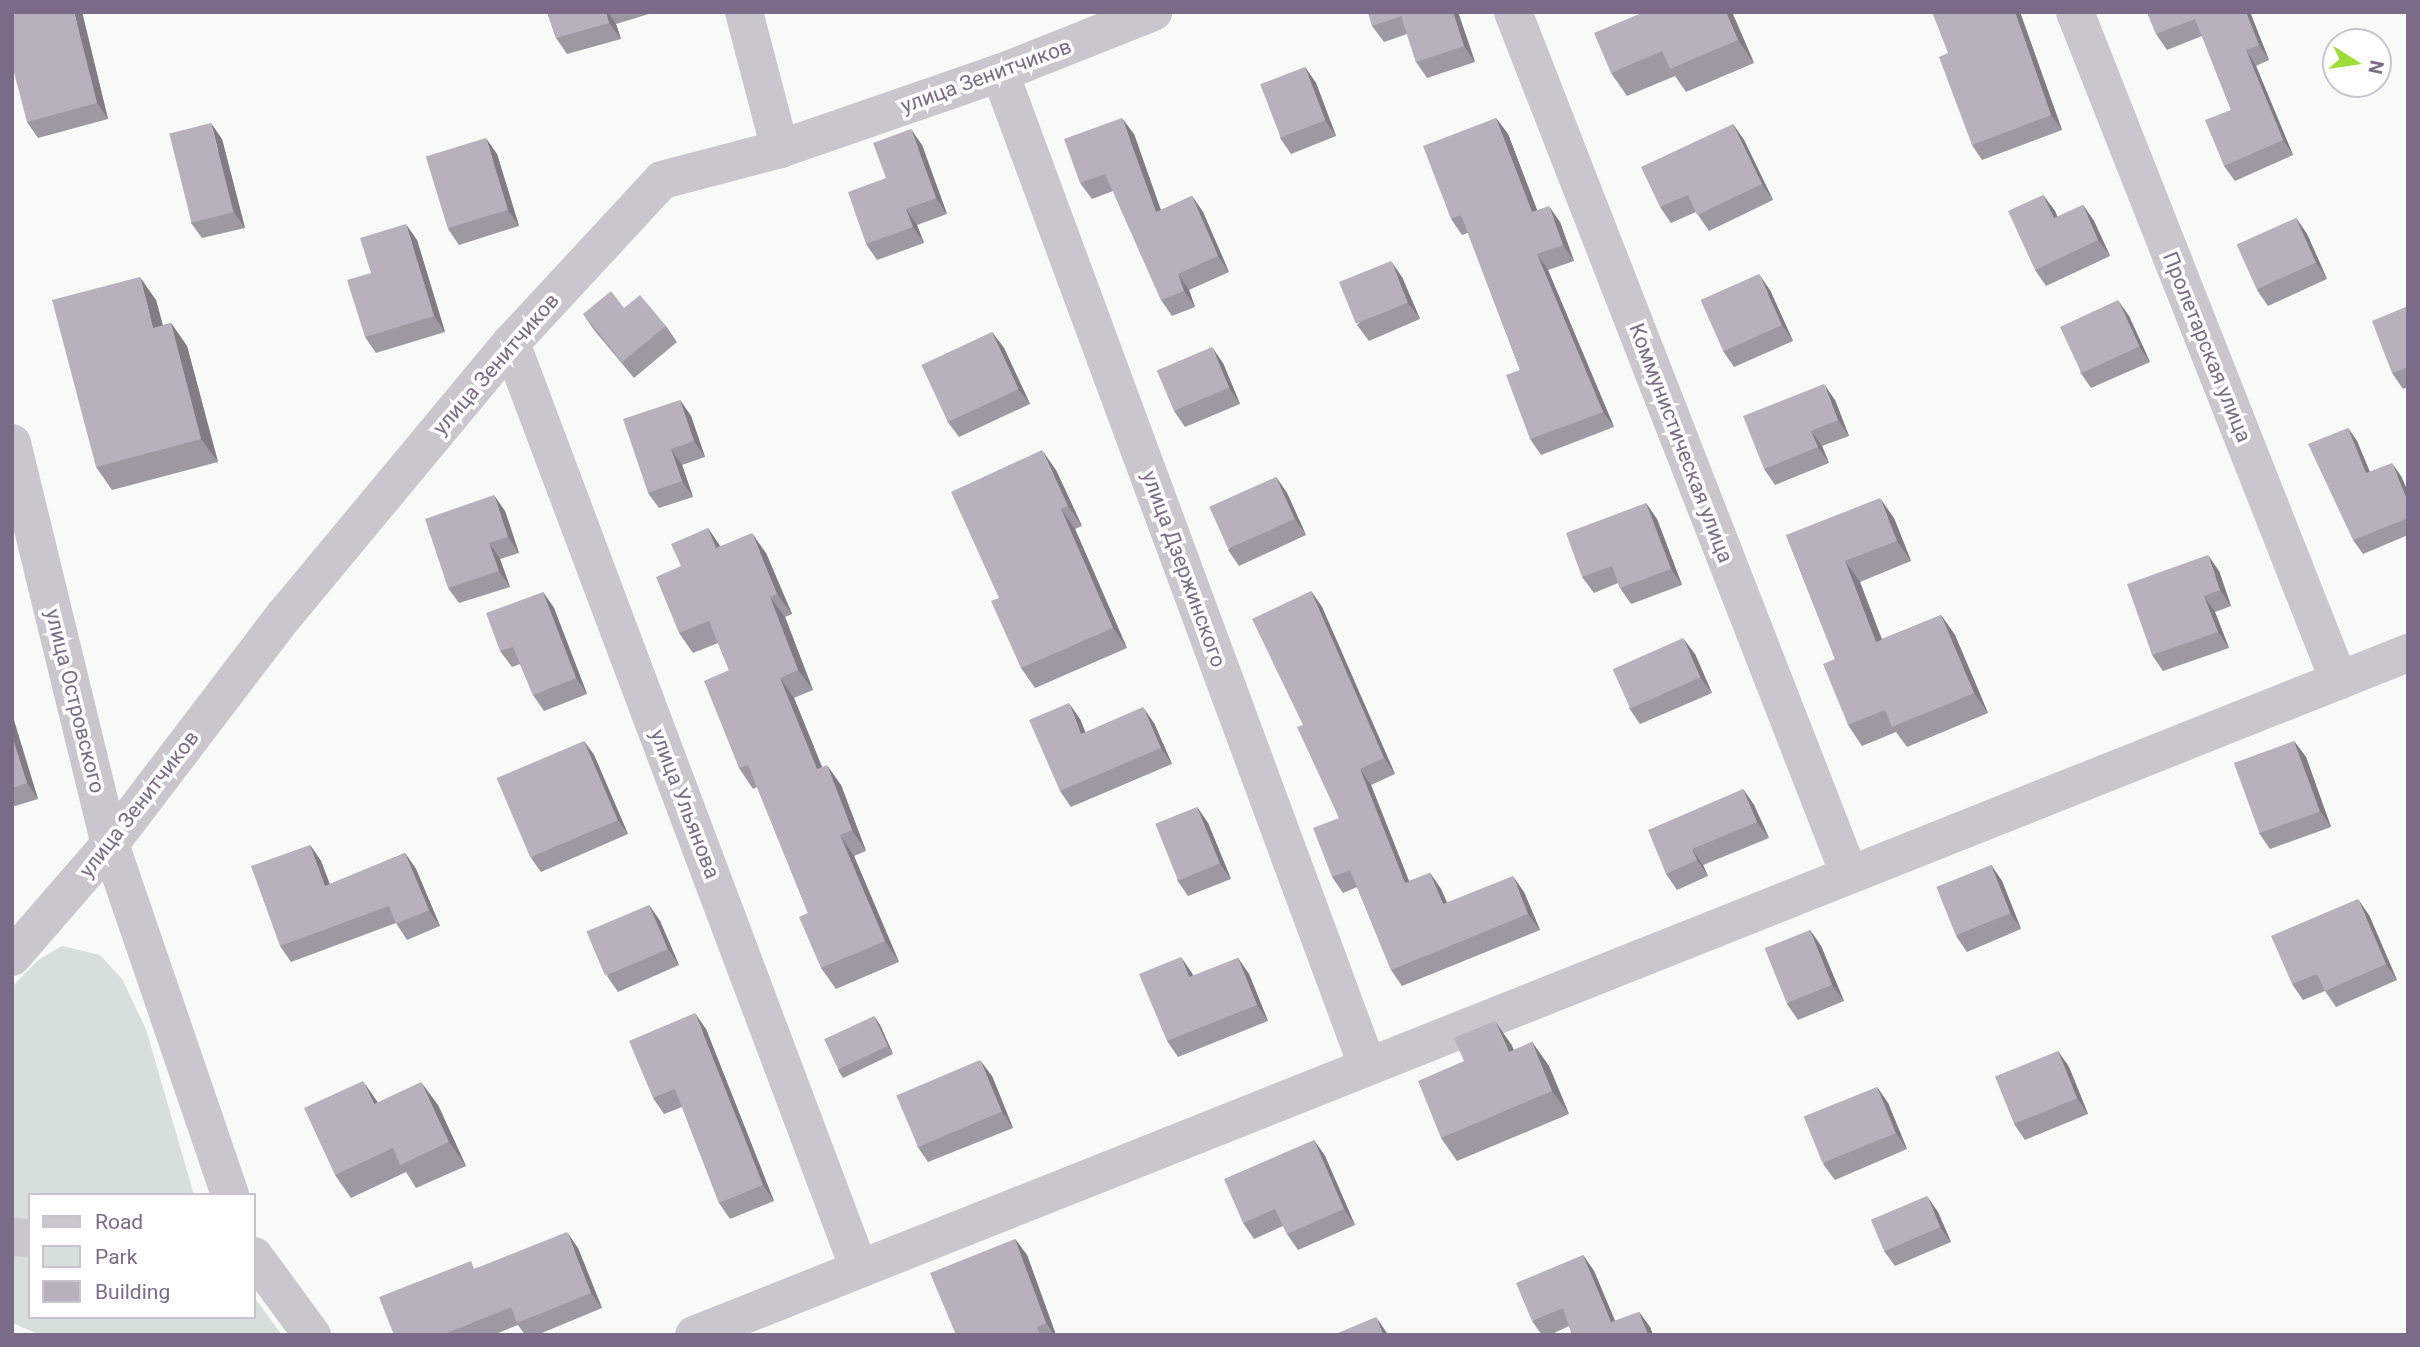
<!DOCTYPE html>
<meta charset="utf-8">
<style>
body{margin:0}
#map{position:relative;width:2420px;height:1347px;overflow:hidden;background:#f8faf8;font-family:Roboto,sans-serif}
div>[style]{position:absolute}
.green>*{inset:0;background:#d7dfdd}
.minor>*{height:38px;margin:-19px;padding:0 19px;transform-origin:19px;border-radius:19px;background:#cac6cd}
.wall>*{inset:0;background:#9e98a3}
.shaded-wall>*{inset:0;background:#817c84}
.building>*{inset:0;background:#b8b1bd;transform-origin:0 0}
span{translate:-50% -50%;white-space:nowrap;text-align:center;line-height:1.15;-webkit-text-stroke:7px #fff;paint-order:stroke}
.street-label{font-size:21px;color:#7b6a88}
.frame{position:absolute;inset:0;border:14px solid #7b6a88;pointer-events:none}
.legend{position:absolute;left:28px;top:1193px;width:228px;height:126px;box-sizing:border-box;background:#fff;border:2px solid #cac3cf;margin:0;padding:9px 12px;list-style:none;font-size:21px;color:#7b6a88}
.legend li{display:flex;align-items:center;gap:14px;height:35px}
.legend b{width:35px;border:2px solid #cac3cf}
.north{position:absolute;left:2322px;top:28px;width:70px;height:70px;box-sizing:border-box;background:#fff;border:2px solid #cac3cf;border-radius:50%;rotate:102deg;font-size:19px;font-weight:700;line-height:28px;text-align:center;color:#7b6a88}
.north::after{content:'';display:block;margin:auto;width:24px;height:32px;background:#9edd35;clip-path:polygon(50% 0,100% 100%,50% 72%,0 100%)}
</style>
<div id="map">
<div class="green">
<i style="clip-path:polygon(62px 946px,100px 955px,122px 979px,146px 1029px,194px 1195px,30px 1195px,30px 1221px,12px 1221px,12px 987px,38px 960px)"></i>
<i style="clip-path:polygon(12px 1251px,30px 1252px,30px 1317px,254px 1317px,254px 1297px,282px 1335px,41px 1335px,12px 1323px)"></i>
</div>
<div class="minor">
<i style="left:744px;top:12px;width:142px;rotate:75.3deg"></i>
<i style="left:1513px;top:12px;width:925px;rotate:68.7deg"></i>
<i style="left:2075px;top:12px;width:719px;rotate:68.46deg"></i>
<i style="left:1000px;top:73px;width:1058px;rotate:69.7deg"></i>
<i style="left:511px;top:343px;width:986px;rotate:69.4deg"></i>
<i style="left:12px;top:443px;width:413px;rotate:76.3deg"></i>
<i style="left:110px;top:844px;width:371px;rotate:71.1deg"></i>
<i style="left:12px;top:957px;width:150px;rotate:-49.1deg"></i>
<i style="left:110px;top:844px;width:287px;rotate:-52.7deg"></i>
<i style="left:284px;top:616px;width:355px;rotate:-50.3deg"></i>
<i style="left:511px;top:343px;width:222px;rotate:-47.2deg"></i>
<i style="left:662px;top:180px;width:122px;rotate:-14.7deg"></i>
<i style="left:780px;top:149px;width:233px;rotate:-19.1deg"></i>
<i style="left:1000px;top:73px;width:165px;rotate:-21.7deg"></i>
<i style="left:12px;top:1237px;width:18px;rotate:3deg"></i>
<i style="left:254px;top:1256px;width:98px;rotate:53.7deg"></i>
<i style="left:694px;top:1335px;width:1845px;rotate:-21.7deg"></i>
</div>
<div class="wall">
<i style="clip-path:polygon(82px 12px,108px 119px,38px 138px,27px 122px)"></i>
<i style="clip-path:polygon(547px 12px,652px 12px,652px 13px,616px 24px,621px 39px,567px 54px,556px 38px)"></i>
<i style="clip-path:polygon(1368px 12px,1458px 12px,1475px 62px,1427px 78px,1416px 62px,1407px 34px,1384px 42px,1372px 26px)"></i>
<i style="clip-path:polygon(1732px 12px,1754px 63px,1686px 92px,1675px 76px,1627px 96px,1611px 73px)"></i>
<i style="clip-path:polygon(2020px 12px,2062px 130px,1982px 160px,1972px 145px,1948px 53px)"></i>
<i style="clip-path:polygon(2147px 12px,2250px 12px,2269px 60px,2256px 66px,2293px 155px,2235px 181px,2224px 166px,2231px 110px,2202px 36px,2167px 50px,2156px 34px)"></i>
<i style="clip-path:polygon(1305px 67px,1316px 83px,1336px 136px,1291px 154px,1280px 138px)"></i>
<i style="clip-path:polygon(1496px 118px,1508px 134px,1537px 210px,1560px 222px,1574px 261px,1548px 270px,1614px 427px,1541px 455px,1530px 439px,1520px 370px,1468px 233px,1462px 235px,1451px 219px)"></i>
<i style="clip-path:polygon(1733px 124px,1744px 140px,1773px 200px,1709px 231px,1696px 212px,1671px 223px,1660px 207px)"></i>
<i style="clip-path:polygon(1134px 134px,1161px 210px,1192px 196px,1203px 212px,1229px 272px,1189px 290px,1195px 307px,1172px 316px,1161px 300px,1113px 191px,1092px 199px,1080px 183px)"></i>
<i style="clip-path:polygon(222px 139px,245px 228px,202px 238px,191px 223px)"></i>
<i style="clip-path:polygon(922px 145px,947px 214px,917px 225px,924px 243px,877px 260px,866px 244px,886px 178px)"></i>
<i style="clip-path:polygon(497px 154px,519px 226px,459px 245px,448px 229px)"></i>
<i style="clip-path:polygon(2043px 195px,2055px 211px,2057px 217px,2083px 205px,2094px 221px,2110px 256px,2046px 286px,2035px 270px)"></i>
<i style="clip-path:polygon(2296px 218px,2307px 234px,2327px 279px,2268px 306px,2257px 290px)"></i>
<i style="clip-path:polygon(417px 240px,445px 332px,376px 353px,365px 337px,371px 273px)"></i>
<i style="clip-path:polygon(1402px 277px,1420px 319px,1369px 341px,1357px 325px)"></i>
<i style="clip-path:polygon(1770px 290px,1793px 341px,1734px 367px,1723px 351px)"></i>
<i style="clip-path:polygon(156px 300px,163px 325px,171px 323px,187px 346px,218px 462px,112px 490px,96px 467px)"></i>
<i style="clip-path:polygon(2408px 306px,2408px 387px,2403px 389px,2392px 373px)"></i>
<i style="clip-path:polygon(583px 314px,666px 326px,677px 342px,634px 378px,594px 330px)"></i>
<i style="clip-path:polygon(2129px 316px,2150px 362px,2091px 388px,2080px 372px)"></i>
<i style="clip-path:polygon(992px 332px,1004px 348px,1030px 404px,959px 437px,947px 421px)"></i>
<i style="clip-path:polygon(1223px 363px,1240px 404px,1185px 427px,1174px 411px)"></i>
<i style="clip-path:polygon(680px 400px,691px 416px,705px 457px,682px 465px,693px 497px,659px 508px,648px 493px)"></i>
<i style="clip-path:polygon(1835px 400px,1849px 436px,1822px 446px,1829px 463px,1775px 485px,1764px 469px)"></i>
<i style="clip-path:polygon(2348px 428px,2357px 441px,2370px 472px,2401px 476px,2408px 492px,2408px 535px,2363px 554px,2353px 540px)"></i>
<i style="clip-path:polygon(1056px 470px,1082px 526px,1075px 529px,1127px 648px,1035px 688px,1021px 668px,999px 598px)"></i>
<i style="clip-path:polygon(1276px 477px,1287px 493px,1306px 535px,1239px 566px,1228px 550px)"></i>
<i style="clip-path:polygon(1646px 503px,1657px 519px,1682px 585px,1631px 604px,1620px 588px,1618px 583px,1594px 593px,1582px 577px)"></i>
<i style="clip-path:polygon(505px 511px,519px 553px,500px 559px,510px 587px,459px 603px,448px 588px)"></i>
<i style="clip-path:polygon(1894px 518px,1911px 561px,1860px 582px,1882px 639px,1941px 615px,1955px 635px,1988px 713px,1907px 747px,1896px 732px,1862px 746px,1848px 725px,1835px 659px,1786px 535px)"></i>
<i style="clip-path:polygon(708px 528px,720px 546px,766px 553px,792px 614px,785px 617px,813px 690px,794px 698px,822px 767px,841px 785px,866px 851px,854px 856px,899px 962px,836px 989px,821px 968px,808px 913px,757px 787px,753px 789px,739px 768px,729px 670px,718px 643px,693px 653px,679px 633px,681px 566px)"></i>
<i style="clip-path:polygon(2219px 571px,2231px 606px,2215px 612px,2229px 648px,2163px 671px,2152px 655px)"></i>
<i style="clip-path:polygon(1311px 591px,1322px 607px,1395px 774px,1371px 785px,1409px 881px,1430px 873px,1441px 889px,1447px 902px,1524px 892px,1540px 930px,1402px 986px,1391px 970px,1357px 887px,1343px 893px,1332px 877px,1339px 818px,1303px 725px)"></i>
<i style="clip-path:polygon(543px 592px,554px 608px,587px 694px,544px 711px,533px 695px,520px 664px,512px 667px,500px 651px)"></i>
<i style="clip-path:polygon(1695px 654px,1712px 693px,1640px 724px,1629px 708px)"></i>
<i style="clip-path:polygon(12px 718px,38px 799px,12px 807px)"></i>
<i style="clip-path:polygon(1080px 719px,1085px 732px,1154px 723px,1172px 764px,1071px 807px,1060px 791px)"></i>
<i style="clip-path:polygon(584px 741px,594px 755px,628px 834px,541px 872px,531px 858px)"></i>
<i style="clip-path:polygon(2294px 741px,2306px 757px,2331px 827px,2270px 849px,2259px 833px)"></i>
<i style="clip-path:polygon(1743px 789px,1754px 805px,1769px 838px,1703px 865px,1708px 876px,1677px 890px,1666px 874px)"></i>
<i style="clip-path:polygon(1197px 807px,1208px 823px,1231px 879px,1188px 896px,1177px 880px)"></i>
<i style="clip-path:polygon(310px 845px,321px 861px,330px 884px,405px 853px,416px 869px,440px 926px,407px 940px,396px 923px,291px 962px,280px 946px)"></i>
<i style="clip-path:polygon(1991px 865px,2002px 881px,2021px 929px,1967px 952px,1956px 936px)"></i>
<i style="clip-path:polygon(649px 905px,660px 921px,679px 965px,618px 992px,607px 976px)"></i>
<i style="clip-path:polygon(2369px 915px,2397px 980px,2336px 1007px,2325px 991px,2303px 1000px,2292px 984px)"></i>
<i style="clip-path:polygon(1810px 930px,1821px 946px,1844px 1001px,1798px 1020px,1787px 1004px)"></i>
<i style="clip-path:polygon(1238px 958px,1249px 974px,1268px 1021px,1178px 1057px,1167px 1041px,1192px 973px,1193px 976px)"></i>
<i style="clip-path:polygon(874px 1016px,880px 1025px,893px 1054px,843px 1078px,838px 1070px)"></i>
<i style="clip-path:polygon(706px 1029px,774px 1201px,730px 1219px,719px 1203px,682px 1107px,664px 1114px,653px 1098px)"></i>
<i style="clip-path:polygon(1532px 1042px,1549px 1066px,1569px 1114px,1457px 1161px,1441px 1138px,1511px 1044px,1514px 1050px)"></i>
<i style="clip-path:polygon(2058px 1051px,2069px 1067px,2088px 1114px,2025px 1140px,2014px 1124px)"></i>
<i style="clip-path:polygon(992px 1076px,1013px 1128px,928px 1162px,917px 1146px)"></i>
<i style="clip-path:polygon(1877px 1087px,1888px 1103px,1907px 1149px,1835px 1180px,1823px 1164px)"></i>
<i style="clip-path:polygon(378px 1102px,438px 1105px,466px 1166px,416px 1188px,406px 1172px,351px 1198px,335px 1175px)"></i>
<i style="clip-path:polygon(1314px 1140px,1325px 1156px,1355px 1225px,1298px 1250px,1287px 1234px,1283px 1226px,1254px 1239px,1243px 1223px)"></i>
<i style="clip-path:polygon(1938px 1212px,1951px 1242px,1895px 1266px,1884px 1251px)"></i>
<i style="clip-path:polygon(1015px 1239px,1027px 1255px,1056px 1335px,956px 1335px)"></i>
<i style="clip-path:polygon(578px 1248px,602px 1308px,537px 1335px,525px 1335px,518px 1325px,493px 1335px,394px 1335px,476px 1268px)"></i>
<i style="clip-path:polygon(1583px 1255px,1594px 1271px,1615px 1321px,1639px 1312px,1650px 1327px,1653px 1335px,1572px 1335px,1569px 1326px,1550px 1335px,1542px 1335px,1532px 1321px)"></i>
</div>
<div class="shaded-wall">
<i style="clip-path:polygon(74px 12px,82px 12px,108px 119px,97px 103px)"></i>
<i style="clip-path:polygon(606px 12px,608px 12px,616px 24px,621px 39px,609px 23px)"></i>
<i style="clip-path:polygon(1453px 12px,1458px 12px,1475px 62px,1464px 46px)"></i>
<i style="clip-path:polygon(1726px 12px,1732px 12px,1754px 63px,1738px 40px)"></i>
<i style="clip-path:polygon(2015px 12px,2020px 12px,2062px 130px,2051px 115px)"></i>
<i style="clip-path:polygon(2246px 12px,2250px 12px,2269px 60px,2259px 45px)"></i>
<i style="clip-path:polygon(2246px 50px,2256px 66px,2293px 155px,2283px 140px)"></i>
<i style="clip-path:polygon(1305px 67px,1316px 83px,1336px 136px,1325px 120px)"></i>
<i style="clip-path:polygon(1122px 118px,1134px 134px,1167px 228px,1156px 212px)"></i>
<i style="clip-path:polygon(1496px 118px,1508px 134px,1544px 228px,1532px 212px)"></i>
<i style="clip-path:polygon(211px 123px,222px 139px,245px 228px,234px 212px)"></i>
<i style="clip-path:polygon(1733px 124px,1744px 140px,1773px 200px,1762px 184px)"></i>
<i style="clip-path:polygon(911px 129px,922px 145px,947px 214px,936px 198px)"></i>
<i style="clip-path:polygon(486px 138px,497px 154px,519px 226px,508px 210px)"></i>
<i style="clip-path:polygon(2043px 195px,2055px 211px,2065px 234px,2054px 218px)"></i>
<i style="clip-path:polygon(1192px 196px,1203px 212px,1229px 272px,1218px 256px)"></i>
<i style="clip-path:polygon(2083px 205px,2094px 221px,2110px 256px,2098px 240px)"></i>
<i style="clip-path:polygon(1549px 206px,1560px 222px,1574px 261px,1563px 245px)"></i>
<i style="clip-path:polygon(906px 209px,917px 225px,924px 243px,913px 227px)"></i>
<i style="clip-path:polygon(2296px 218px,2307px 234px,2327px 279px,2316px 263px)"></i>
<i style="clip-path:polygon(406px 224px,417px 240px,445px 332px,434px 316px)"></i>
<i style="clip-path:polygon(1537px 254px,1548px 270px,1614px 427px,1603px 412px)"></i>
<i style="clip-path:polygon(1391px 261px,1402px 277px,1420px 319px,1408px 303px)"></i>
<i style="clip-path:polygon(1178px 274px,1189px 290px,1195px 307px,1184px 291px)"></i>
<i style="clip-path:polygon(1759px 274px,1770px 290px,1793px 341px,1782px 325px)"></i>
<i style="clip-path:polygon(140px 277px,156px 300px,169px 351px,153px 328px)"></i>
<i style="clip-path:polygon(2118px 300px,2129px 316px,2150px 362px,2139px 346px)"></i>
<i style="clip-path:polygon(171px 323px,187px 346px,218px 462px,201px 439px)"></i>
<i style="clip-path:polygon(992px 332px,1004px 348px,1030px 404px,1018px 389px)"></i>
<i style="clip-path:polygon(1212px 347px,1223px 363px,1240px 404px,1229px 388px)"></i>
<i style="clip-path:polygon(1824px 384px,1835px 400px,1849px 436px,1838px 420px)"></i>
<i style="clip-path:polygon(680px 400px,691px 416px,705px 457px,694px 441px)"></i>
<i style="clip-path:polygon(2348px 428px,2357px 441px,2376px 487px,2366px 473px)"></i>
<i style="clip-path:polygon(1811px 431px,1822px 446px,1829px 463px,1818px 447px)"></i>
<i style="clip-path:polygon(671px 449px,682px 465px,693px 497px,682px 481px)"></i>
<i style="clip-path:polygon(1042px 450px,1056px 470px,1082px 526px,1068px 506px)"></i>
<i style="clip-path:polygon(2392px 463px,2401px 476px,2408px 492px,2408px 502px)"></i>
<i style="clip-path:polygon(1276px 477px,1287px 493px,1306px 535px,1295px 519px)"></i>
<i style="clip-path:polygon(494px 495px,505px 511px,519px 553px,508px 537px)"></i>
<i style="clip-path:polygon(1880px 498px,1894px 518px,1911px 561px,1897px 541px)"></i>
<i style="clip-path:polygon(1646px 503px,1657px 519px,1682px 585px,1671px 569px)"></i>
<i style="clip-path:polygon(1061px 509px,1075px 529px,1127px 648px,1113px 628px)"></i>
<i style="clip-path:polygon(708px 528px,722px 549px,716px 548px)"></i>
<i style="clip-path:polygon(752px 533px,766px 553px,792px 614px,777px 594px)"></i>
<i style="clip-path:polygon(489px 543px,500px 559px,510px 587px,499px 571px)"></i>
<i style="clip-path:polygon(2208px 555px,2219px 571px,2231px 606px,2220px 590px)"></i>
<i style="clip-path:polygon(1845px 561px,1860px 582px,1890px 662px,1876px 642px)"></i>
<i style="clip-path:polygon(1311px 591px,1322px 607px,1395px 774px,1384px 758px)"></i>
<i style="clip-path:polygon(543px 592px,554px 608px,587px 694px,576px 678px)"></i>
<i style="clip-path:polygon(2204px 596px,2215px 612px,2229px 648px,2218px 632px)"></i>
<i style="clip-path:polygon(770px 597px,785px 617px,813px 690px,798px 670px)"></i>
<i style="clip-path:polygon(1941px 615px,1955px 635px,1988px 713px,1974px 693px)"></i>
<i style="clip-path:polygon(1683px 638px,1695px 654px,1712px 693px,1700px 677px)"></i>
<i style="clip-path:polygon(780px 678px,794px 698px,831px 789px,817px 769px)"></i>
<i style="clip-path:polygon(1069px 703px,1080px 719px,1093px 750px,1081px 734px)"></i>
<i style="clip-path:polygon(1143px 707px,1154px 723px,1172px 764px,1161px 748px)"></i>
<i style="clip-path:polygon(12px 718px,14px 720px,38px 799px,27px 783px,12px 736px)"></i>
<i style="clip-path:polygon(584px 741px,594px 755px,628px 834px,618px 820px)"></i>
<i style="clip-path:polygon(2294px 741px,2306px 757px,2331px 827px,2320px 811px)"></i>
<i style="clip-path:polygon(827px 765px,841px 785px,866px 851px,852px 830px)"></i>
<i style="clip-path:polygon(1360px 769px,1371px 785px,1416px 899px,1405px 883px)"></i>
<i style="clip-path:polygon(1743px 789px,1754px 805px,1769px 838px,1757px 822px)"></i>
<i style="clip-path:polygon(1197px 807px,1208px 823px,1231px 879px,1220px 864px)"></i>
<i style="clip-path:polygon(840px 835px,854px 856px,899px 962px,885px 941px)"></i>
<i style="clip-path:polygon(310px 845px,321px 861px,336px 902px,325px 886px)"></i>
<i style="clip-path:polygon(1692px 849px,1703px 865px,1708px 876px,1697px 860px)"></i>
<i style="clip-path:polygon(405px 853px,416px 869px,440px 926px,429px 910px)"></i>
<i style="clip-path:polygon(1991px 865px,2002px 881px,2021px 929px,2010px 913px)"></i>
<i style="clip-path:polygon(1430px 873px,1441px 889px,1454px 920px,1443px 904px)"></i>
<i style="clip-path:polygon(1513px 876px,1524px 892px,1540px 930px,1528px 914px)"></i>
<i style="clip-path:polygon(2358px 899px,2369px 915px,2397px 980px,2386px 964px)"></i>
<i style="clip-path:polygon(649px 905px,660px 921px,679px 965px,668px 949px)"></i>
<i style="clip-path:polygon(1810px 930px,1821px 946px,1844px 1001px,1832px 985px)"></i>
<i style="clip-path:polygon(1181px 957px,1192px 973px,1200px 993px,1189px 977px)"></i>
<i style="clip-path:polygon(1238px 958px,1249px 974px,1268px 1021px,1257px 1005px)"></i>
<i style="clip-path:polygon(695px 1013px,706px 1029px,774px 1201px,763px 1185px)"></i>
<i style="clip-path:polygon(874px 1016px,880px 1025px,893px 1054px,888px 1046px)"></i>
<i style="clip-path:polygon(1495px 1021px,1511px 1044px,1525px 1076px,1509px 1052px)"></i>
<i style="clip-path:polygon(1532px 1042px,1549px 1066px,1569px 1114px,1552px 1091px)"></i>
<i style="clip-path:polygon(2058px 1051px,2069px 1067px,2088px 1114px,2077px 1098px)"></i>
<i style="clip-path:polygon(980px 1060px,992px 1076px,1013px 1128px,1002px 1112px)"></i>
<i style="clip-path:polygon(363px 1081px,379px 1104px,374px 1104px)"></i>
<i style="clip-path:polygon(421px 1082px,438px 1105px,466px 1166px,449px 1142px)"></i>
<i style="clip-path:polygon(1877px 1087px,1888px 1103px,1907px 1149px,1896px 1133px)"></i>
<i style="clip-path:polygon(1314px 1140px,1325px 1156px,1355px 1225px,1344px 1209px)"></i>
<i style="clip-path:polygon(1927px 1196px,1938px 1212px,1951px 1242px,1940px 1227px)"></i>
<i style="clip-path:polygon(567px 1232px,578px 1248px,602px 1308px,591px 1293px)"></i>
<i style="clip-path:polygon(1015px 1239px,1027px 1255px,1056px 1335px,1055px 1335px,1046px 1323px)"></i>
<i style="clip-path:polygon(1583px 1255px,1594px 1271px,1621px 1335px,1611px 1322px)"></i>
<i style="clip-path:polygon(1639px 1312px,1650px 1327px,1653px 1335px,1648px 1335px)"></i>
<i style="clip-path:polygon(1376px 1317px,1387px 1333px,1388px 1335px,1383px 1335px)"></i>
</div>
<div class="building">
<i style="clip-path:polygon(12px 12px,74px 12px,97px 103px,27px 122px,12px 65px)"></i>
<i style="clip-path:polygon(547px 12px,606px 12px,609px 23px,556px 38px)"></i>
<i style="clip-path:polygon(1368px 12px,1453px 12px,1464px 46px,1416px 62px,1401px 16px,1372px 26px)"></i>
<i style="clip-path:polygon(1644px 12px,1726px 12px,1738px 40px,1670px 69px,1662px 51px,1611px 73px,1594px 33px)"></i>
<i style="clip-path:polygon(1932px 12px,2015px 12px,2051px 115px,1972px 145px,1939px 57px,1948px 53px)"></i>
<i style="clip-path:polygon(2147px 12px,2246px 12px,2259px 45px,2246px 50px,2283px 140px,2224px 166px,2205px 120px,2231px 110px,2195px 19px,2156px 34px)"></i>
<i style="left:1305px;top:67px;width:57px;height:48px;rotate:69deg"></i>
<i style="clip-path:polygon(1122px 118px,1156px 212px,1192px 196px,1218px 256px,1178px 274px,1184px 291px,1161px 300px,1105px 174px,1080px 183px,1064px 139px)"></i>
<i style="clip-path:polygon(1496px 118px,1532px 212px,1549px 206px,1563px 245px,1537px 254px,1603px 412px,1530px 439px,1506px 375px,1520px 370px,1461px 215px,1451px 219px,1423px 146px)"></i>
<i style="left:211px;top:123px;width:92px;height:43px;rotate:76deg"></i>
<i style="clip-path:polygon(1733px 124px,1762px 184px,1697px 215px,1688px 195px,1660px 207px,1641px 167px)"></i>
<i style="clip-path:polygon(911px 129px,936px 198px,906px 209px,913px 227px,866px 244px,848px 192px,886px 178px,873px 143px)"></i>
<i style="left:486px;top:138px;width:75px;height:63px;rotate:73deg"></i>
<i style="clip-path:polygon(2043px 195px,2054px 218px,2083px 205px,2098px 240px,2035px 270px,2008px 211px)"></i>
<i style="left:2296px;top:218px;width:49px;height:65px;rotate:66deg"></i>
<i style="clip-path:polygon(406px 224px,434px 316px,365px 337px,347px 280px,371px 273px,360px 238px)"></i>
<i style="left:1391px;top:261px;width:45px;height:56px;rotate:68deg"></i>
<i style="left:1759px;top:274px;width:56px;height:64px;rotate:66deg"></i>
<i style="clip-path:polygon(140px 277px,153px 328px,171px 323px,201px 439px,96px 467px,52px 300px)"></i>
<i style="clip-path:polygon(611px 291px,624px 308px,640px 295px,666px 326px,622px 362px,583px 314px)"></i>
<i style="left:2118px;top:300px;width:51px;height:64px;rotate:65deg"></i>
<i style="clip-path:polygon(2408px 306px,2408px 367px,2392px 373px,2372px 321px)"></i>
<i style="left:992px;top:332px;width:63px;height:78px;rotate:65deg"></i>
<i style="left:1212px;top:347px;width:44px;height:60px;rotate:67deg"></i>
<i style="clip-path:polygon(1824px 384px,1838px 420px,1811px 431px,1818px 447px,1764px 469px,1743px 416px)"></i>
<i style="clip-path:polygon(680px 400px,694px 441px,671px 449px,682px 481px,648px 493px,623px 419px)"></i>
<i style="clip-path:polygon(2348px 428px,2366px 473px,2392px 463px,2408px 502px,2408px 518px,2353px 540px,2308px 444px)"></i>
<i style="clip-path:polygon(1042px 450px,1068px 506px,1061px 509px,1113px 628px,1021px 668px,991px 601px,999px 598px,951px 492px)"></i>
<i style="left:1276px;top:477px;width:46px;height:73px;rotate:66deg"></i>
<i style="clip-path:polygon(494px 495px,508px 537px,489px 543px,499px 571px,448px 588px,425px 519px)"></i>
<i style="clip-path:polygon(1880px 498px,1897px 541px,1845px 561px,1876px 642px,1941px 615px,1974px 693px,1892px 727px,1885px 710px,1848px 725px,1823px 664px,1835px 659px,1786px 535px)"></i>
<i style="clip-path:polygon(1646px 503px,1671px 569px,1620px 588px,1612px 566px,1582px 577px,1566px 533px)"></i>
<i style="clip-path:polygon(708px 528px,716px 548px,752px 533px,777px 594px,770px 597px,798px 670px,780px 678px,817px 769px,827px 765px,852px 830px,840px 835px,885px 941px,821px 968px,799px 917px,808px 913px,748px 765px,739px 768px,704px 681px,729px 670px,709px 621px,679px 633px,656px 577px,681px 566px,671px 544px)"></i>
<i style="clip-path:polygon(2208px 555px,2220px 590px,2204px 596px,2218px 632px,2152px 655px,2127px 584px)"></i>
<i style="clip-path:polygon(1311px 591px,1384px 758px,1360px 769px,1405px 883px,1430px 873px,1443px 904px,1513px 876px,1528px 914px,1391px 970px,1350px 870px,1332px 877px,1313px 828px,1339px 818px,1297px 727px,1303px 725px,1252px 619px)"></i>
<i style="clip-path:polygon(543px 592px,576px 678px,533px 695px,513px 647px,500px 651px,486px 613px)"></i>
<i style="left:1683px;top:638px;width:43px;height:77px;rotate:66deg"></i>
<i style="clip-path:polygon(1069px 703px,1081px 734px,1143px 707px,1161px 748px,1060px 791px,1029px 720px)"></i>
<i style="clip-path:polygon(12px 736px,27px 783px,12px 788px)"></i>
<i style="left:584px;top:741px;width:86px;height:95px;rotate:67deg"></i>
<i style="left:2294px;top:741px;width:75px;height:64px;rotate:70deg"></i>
<i style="clip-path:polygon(1743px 789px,1757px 822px,1692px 849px,1697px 860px,1666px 874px,1648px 830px)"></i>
<i style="left:1197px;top:807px;width:61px;height:45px;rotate:68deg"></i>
<i style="clip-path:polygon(310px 845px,325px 886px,405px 853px,429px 910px,396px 924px,389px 906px,280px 946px,251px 866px)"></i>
<i style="left:1991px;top:865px;width:52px;height:59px;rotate:68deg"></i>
<i style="clip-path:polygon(2358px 899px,2386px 964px,2325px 991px,2317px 974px,2292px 984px,2271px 936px)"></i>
<i style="left:649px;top:905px;width:48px;height:68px;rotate:67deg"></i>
<i style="left:1810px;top:930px;width:59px;height:49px;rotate:68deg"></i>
<i style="clip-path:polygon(1181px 957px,1189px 977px,1238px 958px,1257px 1005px,1167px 1041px,1139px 974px)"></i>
<i style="clip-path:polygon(695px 1013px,763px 1185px,719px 1203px,675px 1089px,653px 1098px,629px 1041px)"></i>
<i style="left:874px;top:1016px;width:33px;height:55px;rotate:65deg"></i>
<i style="clip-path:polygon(1495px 1021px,1509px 1052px,1532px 1042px,1552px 1091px,1441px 1138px,1418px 1081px,1464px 1061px,1454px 1038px)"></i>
<i style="left:2058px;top:1051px;width:51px;height:68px;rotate:68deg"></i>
<i style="left:980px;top:1060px;width:56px;height:91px;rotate:67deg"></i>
<i style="clip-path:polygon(363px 1081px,374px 1104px,421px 1082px,449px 1142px,400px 1165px,393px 1148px,335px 1175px,304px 1108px)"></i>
<i style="left:1877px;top:1087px;width:50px;height:79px;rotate:68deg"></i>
<i style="clip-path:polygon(1314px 1140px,1344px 1209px,1287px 1234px,1275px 1209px,1243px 1223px,1224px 1179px)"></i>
<i style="left:1927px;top:1196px;width:34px;height:61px;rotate:67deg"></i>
<i style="clip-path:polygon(567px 1232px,591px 1293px,517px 1323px,511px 1307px,442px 1335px,394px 1335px,379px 1297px,471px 1261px,474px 1269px)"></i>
<i style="clip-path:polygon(1015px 1239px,1046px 1323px,1037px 1327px,1040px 1335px,956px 1335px,930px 1273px)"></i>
<i style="clip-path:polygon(1583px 1255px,1611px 1322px,1639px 1312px,1648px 1335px,1572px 1335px,1563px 1308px,1532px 1321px,1516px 1283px)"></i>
<i style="clip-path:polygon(1376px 1317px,1383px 1335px,1333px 1335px)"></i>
</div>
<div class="street-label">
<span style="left:986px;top:76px;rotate:-20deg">улица Зенитчиков</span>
<span style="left:2207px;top:347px;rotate:68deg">Пролетарская улица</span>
<span style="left:496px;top:364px;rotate:-49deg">улица Зенитчиков</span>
<span style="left:1681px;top:443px;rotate:69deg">Коммунистическая улица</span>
<span style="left:1184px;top:569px;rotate:70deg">улица Дзержинского</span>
<span style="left:75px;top:701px;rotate:76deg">улица Островского</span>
<span style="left:139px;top:804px;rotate:-52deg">улица Зенитчиков</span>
<span style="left:685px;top:804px;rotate:69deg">улица Ульянова</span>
</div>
<div class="frame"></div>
<ul class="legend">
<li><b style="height:9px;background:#cac6cd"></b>Road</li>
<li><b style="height:19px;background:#d7dfdd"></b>Park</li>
<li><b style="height:19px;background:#b8b1bd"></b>Building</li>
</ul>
<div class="north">N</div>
</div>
